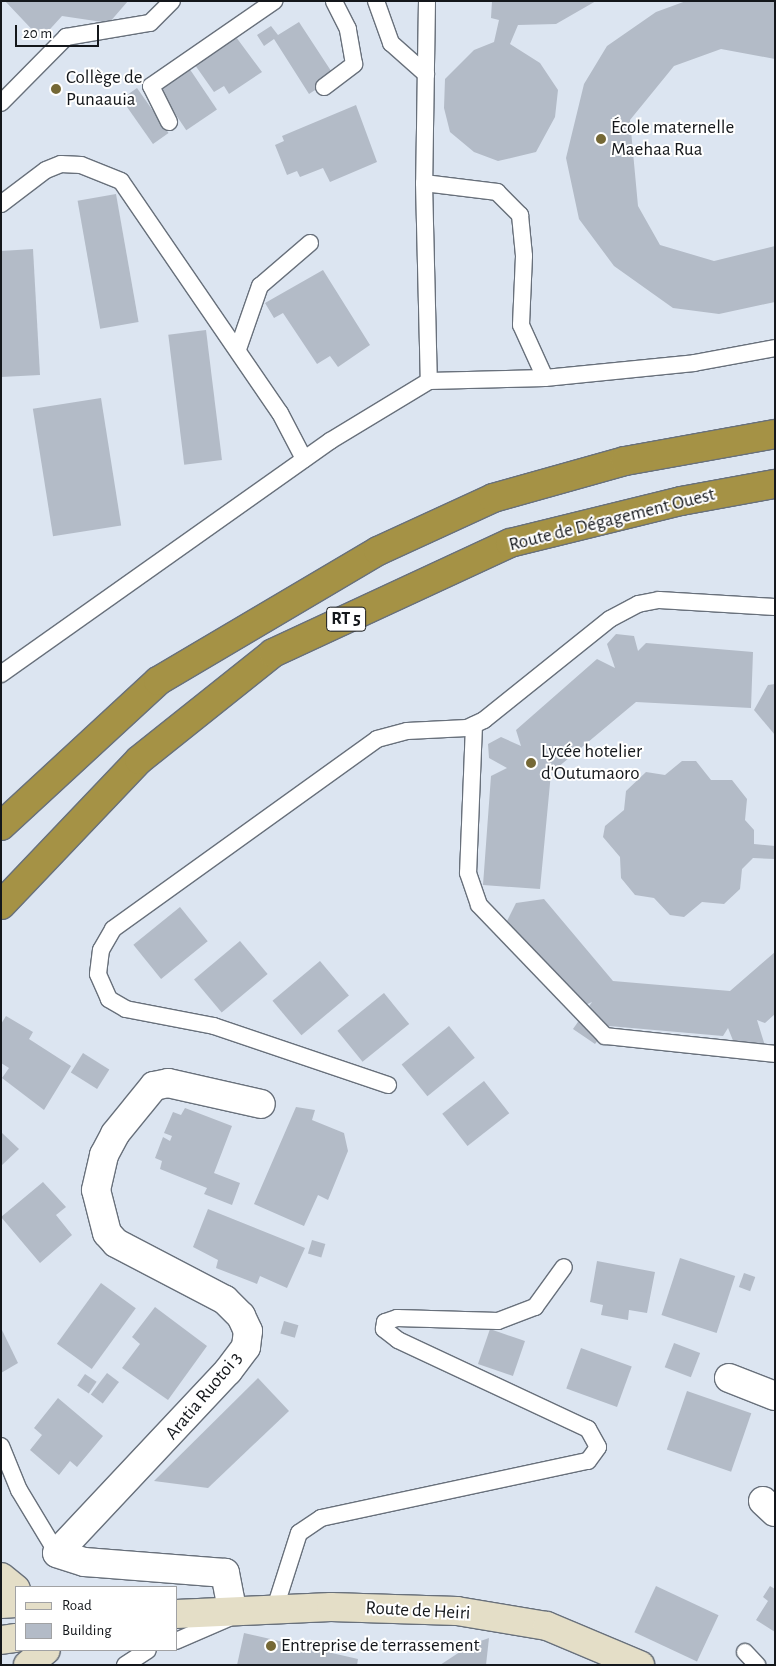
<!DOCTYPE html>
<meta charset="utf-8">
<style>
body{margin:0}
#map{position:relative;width:776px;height:1666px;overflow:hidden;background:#dce5f1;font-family:"Alegreya Sans",sans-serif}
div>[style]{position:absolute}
.building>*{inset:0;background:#b3bbc7;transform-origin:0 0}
.roads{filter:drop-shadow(1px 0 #68707b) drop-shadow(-1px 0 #68707b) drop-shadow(0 1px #68707b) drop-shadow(0 -1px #68707b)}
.lane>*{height:16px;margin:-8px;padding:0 8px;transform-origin:8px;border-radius:8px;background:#fff}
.street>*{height:28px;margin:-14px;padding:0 14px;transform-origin:14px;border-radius:14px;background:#fff}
.secondary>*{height:28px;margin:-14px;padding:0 14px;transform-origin:14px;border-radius:14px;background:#e4dec7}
.highway>*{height:28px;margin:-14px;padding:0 14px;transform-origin:14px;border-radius:14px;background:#a59245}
.dots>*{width:14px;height:14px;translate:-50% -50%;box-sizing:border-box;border:2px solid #fff;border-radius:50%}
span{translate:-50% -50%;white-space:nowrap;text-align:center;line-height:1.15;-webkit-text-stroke:4px #fff;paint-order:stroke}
.shield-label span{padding:1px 4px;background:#fff;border:1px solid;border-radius:4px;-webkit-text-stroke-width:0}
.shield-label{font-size:18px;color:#14171b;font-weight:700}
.poi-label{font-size:19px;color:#14171b}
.left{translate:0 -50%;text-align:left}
.street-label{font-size:19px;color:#14171b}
.frame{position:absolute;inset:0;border:2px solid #14171b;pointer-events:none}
.legend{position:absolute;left:15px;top:1586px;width:162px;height:65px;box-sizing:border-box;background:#fff;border:1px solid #a1a2a4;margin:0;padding:6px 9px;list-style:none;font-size:15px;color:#14171b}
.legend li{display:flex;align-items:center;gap:10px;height:25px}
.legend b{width:25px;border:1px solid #a1a2a4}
.scale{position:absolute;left:15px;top:25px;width:84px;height:22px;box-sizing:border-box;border:2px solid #14171b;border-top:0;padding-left:6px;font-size:15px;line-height:18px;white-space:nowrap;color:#14171b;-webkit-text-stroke:4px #fff;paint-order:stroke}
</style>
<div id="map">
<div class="building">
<i style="clip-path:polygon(5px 1px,128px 1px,109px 23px,62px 16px,41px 39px)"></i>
<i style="clip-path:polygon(492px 1px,596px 1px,556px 24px,518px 25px,510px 44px,540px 63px,558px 90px,555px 117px,536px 152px,498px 161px,474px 152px,450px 132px,444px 108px,445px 79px,474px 50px,494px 42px,499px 20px,491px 18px)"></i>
<i style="clip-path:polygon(686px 1px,775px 1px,775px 59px,721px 49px,674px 66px,630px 120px,638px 206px,660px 245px,714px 261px,775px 246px,775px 302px,719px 314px,673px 308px,614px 266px,579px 219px,566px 158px,584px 84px,607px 46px,656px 12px)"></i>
<i style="clip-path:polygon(299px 22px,335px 77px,309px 94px,274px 39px,264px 46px,257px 35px,271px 26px,278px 35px)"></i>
<i style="clip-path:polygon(236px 37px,262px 72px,229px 94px,224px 86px,214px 92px,195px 65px)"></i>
<i style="left:189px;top:68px;width:50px;height:37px;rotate:56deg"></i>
<i style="left:137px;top:88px;width:55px;height:19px;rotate:55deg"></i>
<i style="clip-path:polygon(356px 105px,377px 162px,330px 182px,323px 168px,300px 177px,297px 171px,287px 175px,275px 145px,284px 141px,282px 136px)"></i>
<i style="left:116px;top:194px;width:130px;height:39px;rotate:80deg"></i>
<i style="clip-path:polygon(33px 249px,40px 375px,1px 377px,1px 251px)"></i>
<i style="clip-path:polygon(323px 270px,370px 345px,338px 367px,330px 356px,317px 364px,283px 313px,274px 318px,265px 303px)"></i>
<i style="left:206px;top:330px;width:131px;height:38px;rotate:83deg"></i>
<i style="left:101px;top:398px;width:129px;height:69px;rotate:81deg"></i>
<i style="clip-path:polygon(616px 634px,634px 636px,638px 651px,646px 643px,753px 652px,751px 708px,636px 702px,551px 773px,540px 889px,483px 885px,491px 776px,507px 768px,489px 758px,488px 744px,501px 737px,521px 746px,516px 730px,597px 659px,615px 668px,607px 644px)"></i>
<i style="clip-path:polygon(775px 684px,775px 735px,754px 710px,768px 685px)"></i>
<i style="clip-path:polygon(682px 761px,696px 761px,711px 780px,732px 780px,747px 799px,745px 820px,754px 830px,754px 844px,775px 846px,775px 859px,753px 858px,742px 869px,740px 889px,724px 904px,702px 902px,684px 917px,670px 915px,654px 898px,635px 895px,621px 878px,620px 857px,603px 837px,605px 826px,624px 810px,626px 791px,646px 772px,665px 775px)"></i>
<i style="clip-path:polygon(544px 899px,613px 981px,730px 991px,775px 952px,775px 1014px,765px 1023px,757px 1020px,766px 1049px,740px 1058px,728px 1028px,723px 1036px,609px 1026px,595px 1044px,573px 1029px,592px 1002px,579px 1008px,506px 923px,516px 903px)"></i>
<i style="left:180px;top:907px;width:44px;height:60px;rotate:51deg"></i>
<i style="left:240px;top:941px;width:43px;height:60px;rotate:50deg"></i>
<i style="left:320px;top:961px;width:45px;height:62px;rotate:50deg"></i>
<i style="left:384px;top:993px;width:40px;height:60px;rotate:51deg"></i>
<i style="clip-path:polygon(6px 1016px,33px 1032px,29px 1039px,71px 1066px,44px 1110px,2px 1078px,9px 1068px,1px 1063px,1px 1024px)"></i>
<i style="left:449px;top:1026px;width:41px;height:61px;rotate:51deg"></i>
<i style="left:83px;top:1053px;width:31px;height:23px;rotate:32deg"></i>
<i style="left:484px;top:1081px;width:41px;height:53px;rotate:52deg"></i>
<i style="clip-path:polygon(296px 1107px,315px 1110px,312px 1120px,344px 1133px,348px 1151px,328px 1200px,318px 1195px,304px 1226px,254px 1204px)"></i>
<i style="clip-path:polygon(185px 1108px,232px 1126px,214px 1173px,240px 1183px,232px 1205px,204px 1194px,207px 1188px,160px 1169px,162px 1161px,155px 1158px,163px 1137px,170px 1141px,172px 1136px,164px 1133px,173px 1112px,181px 1115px)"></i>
<i style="clip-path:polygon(1px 1132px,19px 1149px,1px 1166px)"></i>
<i style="clip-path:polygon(43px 1182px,66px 1207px,56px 1215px,72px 1235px,40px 1263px,1px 1217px)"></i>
<i style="clip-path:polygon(208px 1209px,305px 1248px,287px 1288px,260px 1276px,257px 1284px,216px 1268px,218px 1260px,193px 1247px)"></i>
<i style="left:312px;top:1240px;width:14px;height:14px;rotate:17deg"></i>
<i style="left:680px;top:1258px;width:58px;height:60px;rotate:18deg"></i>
<i style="clip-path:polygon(597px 1261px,655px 1272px,647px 1313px,629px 1310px,628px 1320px,601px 1315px,603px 1305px,590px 1302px)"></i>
<i style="left:744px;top:1273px;width:12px;height:15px;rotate:20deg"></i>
<i style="left:101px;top:1283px;width:43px;height:75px;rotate:36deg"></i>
<i style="clip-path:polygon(155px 1307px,207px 1346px,168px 1400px,122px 1368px,140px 1344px,132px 1337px)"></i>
<i style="left:284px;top:1321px;width:15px;height:13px;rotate:16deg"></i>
<i style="clip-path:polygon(1px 1328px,18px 1363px,1px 1373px)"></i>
<i style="left:490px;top:1329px;width:37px;height:37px;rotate:19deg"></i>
<i style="left:674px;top:1343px;width:28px;height:26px;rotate:21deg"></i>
<i style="left:581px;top:1348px;width:54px;height:43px;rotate:20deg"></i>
<i style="left:107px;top:1373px;width:15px;height:27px;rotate:37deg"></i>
<i style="left:85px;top:1374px;width:14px;height:14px;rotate:34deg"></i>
<i style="clip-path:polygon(258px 1378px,289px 1411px,208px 1488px,154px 1481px)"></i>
<i style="left:687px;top:1391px;width:68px;height:62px;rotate:19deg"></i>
<i style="clip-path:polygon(58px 1398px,103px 1436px,77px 1467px,70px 1461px,59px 1475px,30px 1450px,42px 1435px,34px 1428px)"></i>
<i style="left:656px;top:1586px;width:69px;height:51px;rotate:25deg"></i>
<i style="clip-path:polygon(770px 1586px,775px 1589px,775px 1632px,756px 1620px,768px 1601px,763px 1597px)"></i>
<i style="clip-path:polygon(244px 1633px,358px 1659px,357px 1665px,237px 1665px)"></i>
<i style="clip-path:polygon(489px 1638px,486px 1665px,440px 1665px,472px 1644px)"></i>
</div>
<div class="roads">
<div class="lane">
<i style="left:376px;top:1px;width:45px;rotate:70.3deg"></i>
<i style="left:391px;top:43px;width:47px;rotate:41.5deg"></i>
<i style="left:427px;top:1px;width:182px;rotate:90.9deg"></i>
<i style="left:424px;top:183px;width:198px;rotate:88.6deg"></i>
<i style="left:324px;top:87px;width:38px;rotate:-37deg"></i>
<i style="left:354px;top:64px;width:36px;rotate:-100deg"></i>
<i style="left:348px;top:29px;width:31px;rotate:-117deg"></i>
<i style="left:1px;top:103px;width:93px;rotate:-45.4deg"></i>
<i style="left:66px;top:37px;width:85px;rotate:-9.5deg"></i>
<i style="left:150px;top:23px;width:31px;rotate:-45deg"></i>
<i style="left:169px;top:122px;width:40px;rotate:-116.6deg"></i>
<i style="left:151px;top:86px;width:150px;rotate:-34.6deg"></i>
<i style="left:424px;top:183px;width:74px;rotate:7deg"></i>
<i style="left:497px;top:192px;width:33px;rotate:45deg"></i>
<i style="left:520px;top:215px;width:41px;rotate:84.4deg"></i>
<i style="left:524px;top:256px;width:69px;rotate:92.5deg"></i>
<i style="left:521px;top:325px;width:58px;rotate:65.6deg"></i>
<i style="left:1px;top:204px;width:56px;rotate:-37.1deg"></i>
<i style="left:46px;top:170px;width:16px;rotate:-22deg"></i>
<i style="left:61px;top:164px;width:20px;rotate:3deg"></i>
<i style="left:81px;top:165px;width:43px;rotate:21.8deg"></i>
<i style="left:121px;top:181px;width:281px;rotate:55.6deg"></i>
<i style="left:280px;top:413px;width:52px;rotate:62.4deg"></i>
<i style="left:238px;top:349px;width:67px;rotate:-70.8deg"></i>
<i style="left:260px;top:286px;width:66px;rotate:-40.7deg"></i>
<i style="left:1px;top:674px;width:403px;rotate:-35.3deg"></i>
<i style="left:330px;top:441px;width:116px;rotate:-31.2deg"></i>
<i style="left:429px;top:381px;width:116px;rotate:-1.5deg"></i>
<i style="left:545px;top:378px;width:150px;rotate:-5.7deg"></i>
<i style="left:694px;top:363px;width:82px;rotate:-10.5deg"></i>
<i style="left:474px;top:725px;width:148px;rotate:92.3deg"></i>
<i style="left:468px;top:873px;width:34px;rotate:71deg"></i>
<i style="left:479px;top:905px;width:182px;rotate:46.1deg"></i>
<i style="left:605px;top:1036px;width:171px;rotate:6deg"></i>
<i style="left:388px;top:1085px;width:184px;rotate:-161.3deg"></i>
<i style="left:214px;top:1026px;width:90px;rotate:-169.1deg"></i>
<i style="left:126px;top:1009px;width:20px;rotate:-150deg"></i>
<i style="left:109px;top:999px;width:27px;rotate:-114deg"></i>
<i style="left:98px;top:974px;width:24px;rotate:-83deg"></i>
<i style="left:101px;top:950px;width:24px;rotate:-60deg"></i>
<i style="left:113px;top:929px;width:325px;rotate:-35.7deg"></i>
<i style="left:377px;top:739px;width:31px;rotate:-15deg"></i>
<i style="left:407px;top:731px;width:60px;rotate:-2.9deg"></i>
<i style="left:467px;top:728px;width:19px;rotate:-25deg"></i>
<i style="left:484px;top:720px;width:161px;rotate:-38.7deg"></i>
<i style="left:610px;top:619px;width:32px;rotate:-28deg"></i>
<i style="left:638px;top:604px;width:21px;rotate:-11deg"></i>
<i style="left:659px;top:600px;width:116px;rotate:3.5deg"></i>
<i style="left:1px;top:1446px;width:48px;rotate:67.8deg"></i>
<i style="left:19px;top:1490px;width:74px;rotate:58.9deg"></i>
<i style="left:275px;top:1608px;width:79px;rotate:-72.3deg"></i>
<i style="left:299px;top:1533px;width:27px;rotate:-34deg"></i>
<i style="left:321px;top:1518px;width:273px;rotate:-12.1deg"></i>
<i style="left:588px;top:1461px;width:17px;rotate:-54deg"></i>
<i style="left:598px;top:1447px;width:21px;rotate:-119deg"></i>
<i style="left:588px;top:1429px;width:210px;rotate:-154.9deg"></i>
<i style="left:398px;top:1340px;width:18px;rotate:-142deg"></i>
<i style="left:384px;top:1329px;width:7px;rotate:-82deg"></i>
<i style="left:385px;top:1322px;width:13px;rotate:-18deg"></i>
<i style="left:397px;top:1318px;width:101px;rotate:1.7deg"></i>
<i style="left:498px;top:1321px;width:40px;rotate:-21deg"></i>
<i style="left:535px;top:1307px;width:49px;rotate:-54.1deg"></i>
<i style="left:176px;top:1641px;width:58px;rotate:-23.5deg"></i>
<i style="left:745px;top:1652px;width:18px;rotate:47deg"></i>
<i style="left:125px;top:1665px;width:27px;rotate:-33deg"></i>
</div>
<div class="street">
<i style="left:729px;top:1378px;width:49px;rotate:21.4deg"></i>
<i style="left:763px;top:1501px;width:16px;rotate:43deg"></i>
<i style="left:232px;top:1609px;width:37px;rotate:-101deg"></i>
<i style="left:225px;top:1573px;width:141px;rotate:-175.5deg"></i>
<i style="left:84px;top:1562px;width:28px;rotate:-162deg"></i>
<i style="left:57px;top:1553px;width:250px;rotate:-46.8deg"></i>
<i style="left:228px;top:1371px;width:30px;rotate:-53deg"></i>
<i style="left:246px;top:1347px;width:16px;rotate:-83deg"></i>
<i style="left:248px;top:1331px;width:17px;rotate:-115deg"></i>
<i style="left:241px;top:1316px;width:23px;rotate:-135deg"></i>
<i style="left:225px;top:1300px;width:123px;rotate:-152.4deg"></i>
<i style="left:116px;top:1243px;width:13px;rotate:-132deg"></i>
<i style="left:107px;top:1233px;width:44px;rotate:-104.3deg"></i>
<i style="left:96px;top:1190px;width:36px;rotate:-77deg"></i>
<i style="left:104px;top:1155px;width:24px;rotate:-62deg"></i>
<i style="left:115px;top:1134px;width:62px;rotate:-50.9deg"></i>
<i style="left:154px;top:1086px;width:14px;rotate:-12deg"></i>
<i style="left:168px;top:1083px;width:95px;rotate:12.7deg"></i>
</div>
<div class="secondary">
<i style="left:1px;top:1577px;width:19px;rotate:39deg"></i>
<i style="left:1px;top:1604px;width:15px;rotate:-4deg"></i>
<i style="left:176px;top:1614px;width:155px;rotate:-2.6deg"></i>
<i style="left:331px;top:1607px;width:126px;rotate:1.8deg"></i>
<i style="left:457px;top:1611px;width:91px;rotate:9.5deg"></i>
<i style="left:547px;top:1626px;width:101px;rotate:22.8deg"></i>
<i style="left:1px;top:1640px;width:15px;rotate:-8deg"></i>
<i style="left:28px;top:1665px;width:23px;rotate:-40deg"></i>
</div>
<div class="highway">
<i style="left:1px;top:826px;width:214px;rotate:-42.7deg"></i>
<i style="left:158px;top:681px;width:256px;rotate:-30.6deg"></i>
<i style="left:378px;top:551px;width:127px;rotate:-24.7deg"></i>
<i style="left:493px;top:498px;width:137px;rotate:-15.7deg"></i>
<i style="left:625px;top:461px;width:152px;rotate:-10.2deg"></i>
<i style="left:1px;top:905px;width:200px;rotate:-46.4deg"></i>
<i style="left:139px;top:760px;width:171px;rotate:-38.6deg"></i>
<i style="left:273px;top:653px;width:261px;rotate:-24.9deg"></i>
<i style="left:510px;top:543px;width:176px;rotate:-13.8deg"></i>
<i style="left:681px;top:501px;width:96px;rotate:-10.3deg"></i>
</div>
</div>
<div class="dots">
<i style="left:56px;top:89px;background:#756835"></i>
<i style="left:601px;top:139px;background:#756835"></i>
<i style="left:531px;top:763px;background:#756835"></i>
<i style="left:271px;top:1646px;background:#756835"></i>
</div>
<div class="shield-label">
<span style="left:346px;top:619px">RT 5</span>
</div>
<div class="poi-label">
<span class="left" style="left:66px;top:89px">Collège de<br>Punaauia</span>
<span class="left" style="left:611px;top:139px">École maternelle<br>Maehaa Rua</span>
<span class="left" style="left:541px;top:763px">Lycée hotelier<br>d'Outumaoro</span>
<span class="left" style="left:281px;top:1646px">Entreprise de terrassement</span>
</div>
<div class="street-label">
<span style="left:612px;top:520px;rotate:-14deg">Route de Dégagement Ouest</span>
<span style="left:204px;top:1396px;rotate:-50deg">Aratia Ruotoi 3</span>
<span style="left:418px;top:1611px;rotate:3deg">Route de Heiri</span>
</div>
<div class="frame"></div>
<ul class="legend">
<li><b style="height:6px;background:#e4dec7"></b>Road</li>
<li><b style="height:14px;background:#b3bbc7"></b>Building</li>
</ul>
<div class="scale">20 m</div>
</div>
